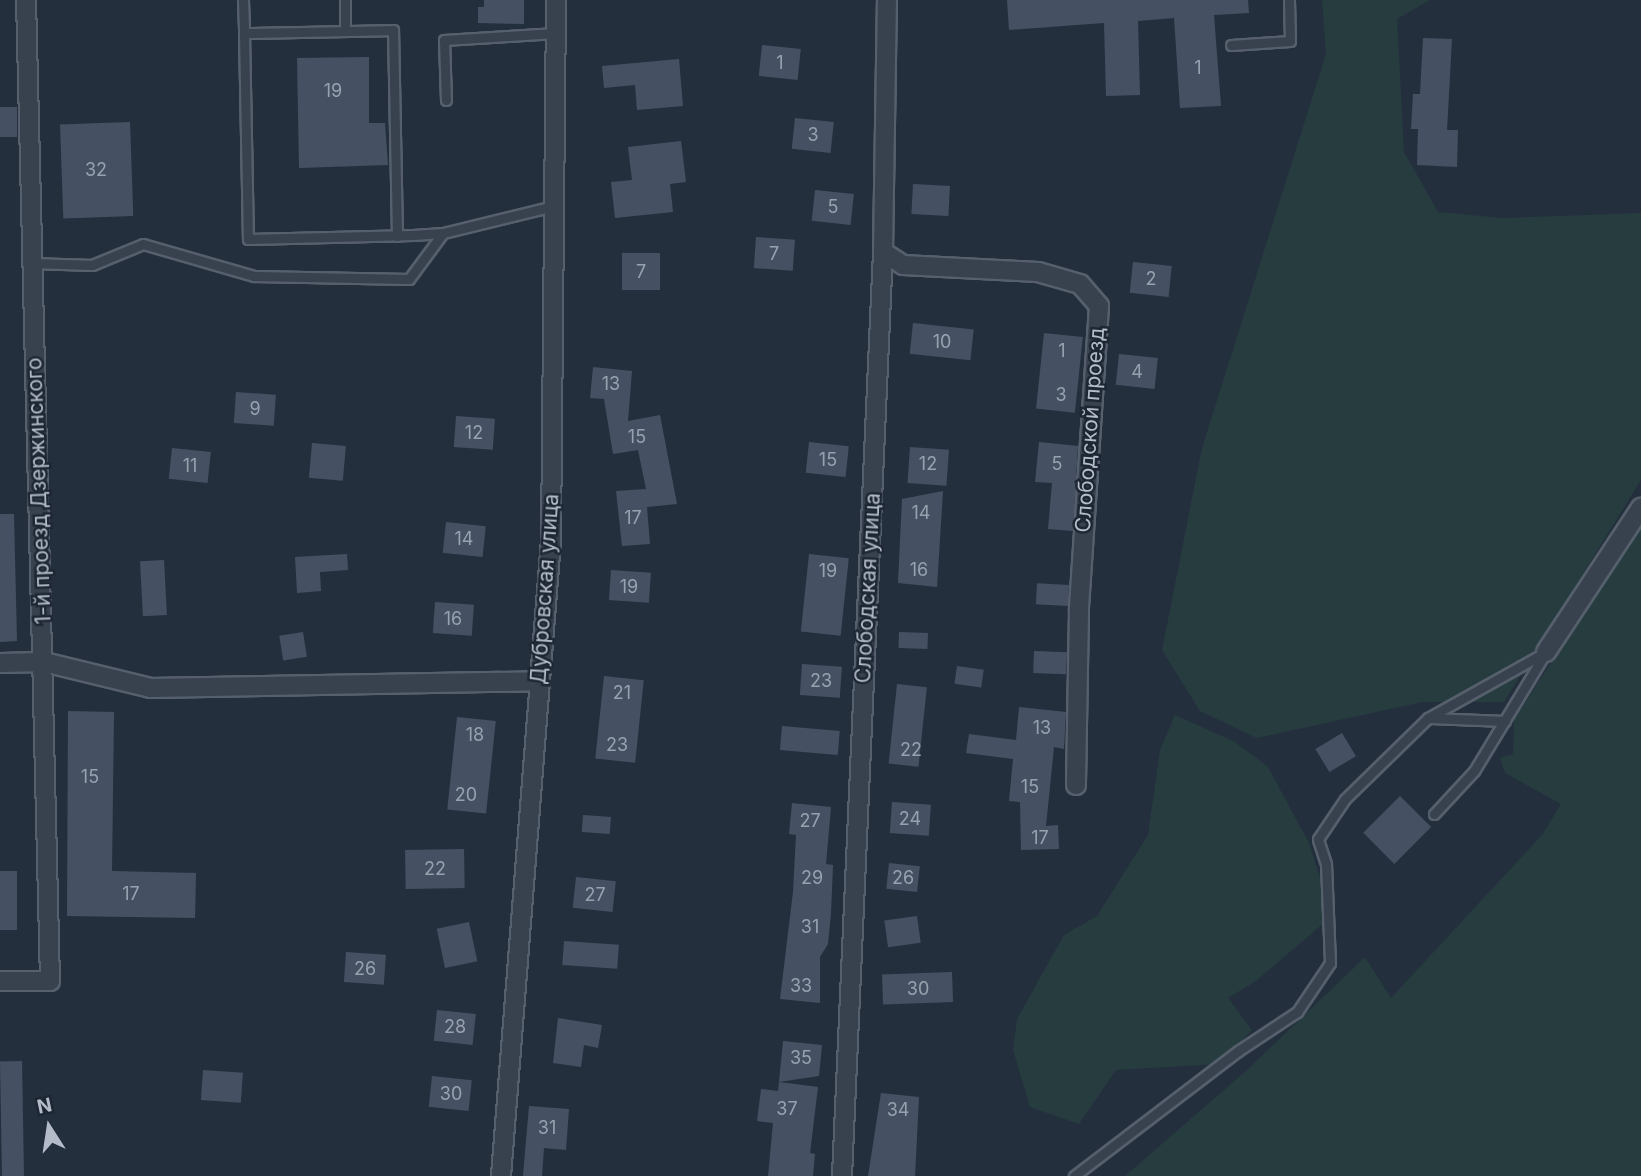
<!DOCTYPE html>
<meta charset="utf-8">
<style>
body{margin:0}
#map{position:relative;width:1641px;height:1176px;overflow:hidden;background:#242f3e;font-family:Inter,sans-serif}
div>[style]{position:absolute}
.green>*{inset:0;background:#263c3f}
.building>*{inset:0;background:#455162;transform-origin:0 0}
.roads{filter:drop-shadow(2px 0 #565f6c) drop-shadow(-2px 0 #565f6c) drop-shadow(0 2px #565f6c) drop-shadow(0 -2px #565f6c)}
.service>*{height:9px;margin:-4.5px;padding:0 4.5px;transform-origin:4.5px;border-radius:4.5px;background:#38414e}
.minor>*{height:18px;margin:-9px;padding:0 9px;transform-origin:9px;border-radius:9px;background:#38414e}
span{translate:-50% -50%;white-space:nowrap;text-align:center;line-height:1.15;-webkit-text-stroke:5px #1d2633;paint-order:stroke}
.number-label{font-size:18px;color:#98a1af}
.number-label span{-webkit-text-stroke-width:0}
.street-label{font-size:21px;color:#b4bcc9}
.north{position:absolute;left:14px;top:1092px;width:70px;height:70px;-webkit-text-stroke:5px #1d2633;paint-order:stroke;rotate:348deg;font-size:19px;font-weight:700;line-height:28px;text-align:center;color:#b4bcc9}
.north::after{content:'';display:block;margin:auto;width:24px;height:32px;background:#b4bcc9;clip-path:polygon(50% 0,100% 100%,50% 72%,0 100%)}
</style>
<div id="map">
<div class="green">
<i style="clip-path:polygon(1322px 0,1430px 0,1397px 19px,1404px 152px,1438px 212px,1502px 218px,1641px 213px,1641px 480px,1504px 702px,1422px 702px,1257px 738px,1200px 711px,1162px 650px,1202px 448px,1326px 54px)"></i>
<i style="clip-path:polygon(1641px 524px,1641px 1176px,1125px 1176px,1247px 1070px,1365px 957px,1391px 998px,1542px 835px,1561px 804px,1505px 773px,1500px 758px,1513px 754px,1514px 719px)"></i>
<i style="clip-path:polygon(1175px 715px,1235px 742px,1268px 767px,1309px 843px,1332px 916px,1256px 981px,1228px 998px,1252px 1030px,1220px 1064px,1116px 1070px,1079px 1124px,1030px 1107px,1013px 1050px,1017px 1019px,1064px 935px,1097px 916px,1148px 835px,1160px 750px)"></i>
</div>
<div class="building">
<i style="clip-path:polygon(484px 0,524px 0,524px 24px,478px 23px,478px 7px,484px 7px)"></i>
<i style="clip-path:polygon(1007px 0,1248px 0,1249px 13px,1214px 15px,1221px 106px,1180px 108px,1174px 18px,1138px 21px,1140px 95px,1106px 96px,1104px 23px,1009px 30px)"></i>
<i style="clip-path:polygon(1423px 38px,1452px 39px,1447px 130px,1458px 130px,1457px 167px,1417px 165px,1418px 129px,1411px 129px,1413px 94px,1420px 94px)"></i>
<i style="left:762px;top:45px;width:39px;height:31px;rotate:6deg"></i>
<i style="clip-path:polygon(369px 57px,369px 123px,385px 123px,388px 165px,299px 168px,297px 58px)"></i>
<i style="clip-path:polygon(679px 59px,683px 106px,637px 110px,635px 85px,604px 88px,602px 66px)"></i>
<i style="left:0;top:107px;width:17px;height:30px"></i>
<i style="left:795px;top:118px;width:39px;height:31px;rotate:6deg"></i>
<i style="left:130px;top:122px;width:94px;height:70px;rotate:88deg"></i>
<i style="clip-path:polygon(681px 141px,686px 182px,670px 184px,673px 212px,615px 218px,611px 182px,632px 180px,628px 147px)"></i>
<i style="left:913px;top:184px;width:37px;height:30px;rotate:3deg"></i>
<i style="left:815px;top:190px;width:39px;height:31px;rotate:6deg"></i>
<i style="left:756px;top:237px;width:39px;height:31px;rotate:4deg"></i>
<i style="left:622px;top:253px;width:38px;height:37px"></i>
<i style="left:1133px;top:262px;width:39px;height:31px;rotate:6deg"></i>
<i style="left:913px;top:323px;width:61px;height:31px;rotate:6deg"></i>
<i style="left:1044px;top:333px;width:39px;height:76px;rotate:6deg"></i>
<i style="left:1119px;top:354px;width:39px;height:31px;rotate:6deg"></i>
<i style="clip-path:polygon(593px 367px,632px 371px,628px 421px,660px 415px,677px 504px,647px 507px,650px 544px,622px 546px,616px 491px,646px 489px,638px 450px,613px 454px,604px 399px,590px 398px)"></i>
<i style="left:236px;top:392px;width:40px;height:31px;rotate:4deg"></i>
<i style="left:456px;top:416px;width:39px;height:31px;rotate:4deg"></i>
<i style="left:809px;top:442px;width:40px;height:31px;rotate:6deg"></i>
<i style="clip-path:polygon(1039px 442px,1078px 446px,1073px 531px,1048px 529px,1052px 483px,1035px 482px)"></i>
<i style="left:312px;top:443px;width:34px;height:35px;rotate:5deg"></i>
<i style="left:910px;top:447px;width:39px;height:36px;rotate:4deg"></i>
<i style="left:172px;top:448px;width:39px;height:31px;rotate:6deg"></i>
<i style="clip-path:polygon(943px 491px,937px 587px,898px 583px,902px 499px)"></i>
<i style="clip-path:polygon(0 514px,14px 514px,17px 641px,0 642px)"></i>
<i style="left:446px;top:522px;width:40px;height:31px;rotate:6deg"></i>
<i style="clip-path:polygon(347px 554px,348px 570px,320px 572px,321px 591px,297px 593px,295px 557px)"></i>
<i style="left:809px;top:554px;width:40px;height:78px;rotate:6deg"></i>
<i style="left:164px;top:560px;width:55px;height:24px;rotate:87deg"></i>
<i style="left:611px;top:570px;width:40px;height:30px;rotate:4deg"></i>
<i style="left:1069px;top:585px;width:21px;height:32px;rotate:93deg"></i>
<i style="left:435px;top:602px;width:39px;height:31px;rotate:4deg"></i>
<i style="left:303px;top:632px;width:25px;height:24px;rotate:81deg"></i>
<i style="left:899px;top:632px;width:29px;height:16px;rotate:2deg"></i>
<i style="left:1034px;top:651px;width:33px;height:22px;rotate:2deg"></i>
<i style="left:802px;top:664px;width:40px;height:31px;rotate:4deg"></i>
<i style="left:957px;top:666px;width:27px;height:18px;rotate:8deg"></i>
<i style="left:604px;top:676px;width:40px;height:83px;rotate:6deg"></i>
<i style="left:897px;top:684px;width:30px;height:80px;rotate:6deg"></i>
<i style="clip-path:polygon(1019px 707px,1066px 712px,1064px 749px,1054px 747px,1046px 826px,1058px 825px,1059px 849px,1021px 850px,1020px 802px,1009px 801px,1013px 759px,966px 753px,969px 734px,1016px 740px)"></i>
<i style="clip-path:polygon(68px 711px,114px 712px,112px 871px,196px 873px,195px 918px,67px 916px)"></i>
<i style="left:457px;top:717px;width:39px;height:93px;rotate:6deg"></i>
<i style="left:782px;top:726px;width:58px;height:24px;rotate:5deg"></i>
<i style="left:1342px;top:733px;width:27px;height:31px;rotate:59deg"></i>
<i style="left:1400px;top:796px;width:44px;height:52px;rotate:45deg"></i>
<i style="left:892px;top:802px;width:39px;height:31px;rotate:4deg"></i>
<i style="clip-path:polygon(792px 803px,831px 807px,826px 864px,833px 865px,831px 913px,828px 944px,820px 957px,820px 1003px,780px 999px,793px 892px,796px 835px,789px 834px)"></i>
<i style="left:583px;top:815px;width:28px;height:17px;rotate:4deg"></i>
<i style="left:464px;top:849px;width:39px;height:59px;rotate:89deg"></i>
<i style="left:889px;top:863px;width:31px;height:26px;rotate:6deg"></i>
<i style="left:17px;top:871px;width:59px;height:17px;rotate:90deg"></i>
<i style="left:576px;top:877px;width:40px;height:31px;rotate:6deg"></i>
<i style="left:917px;top:916px;width:27px;height:33px;rotate:82deg"></i>
<i style="left:469px;top:922px;width:40px;height:33px;rotate:78deg"></i>
<i style="left:564px;top:941px;width:55px;height:24px;rotate:4deg"></i>
<i style="left:346px;top:952px;width:40px;height:30px;rotate:4deg"></i>
<i style="left:952px;top:972px;width:30px;height:70px;rotate:88deg"></i>
<i style="left:437px;top:1010px;width:39px;height:31px;rotate:6deg"></i>
<i style="clip-path:polygon(558px 1018px,602px 1025px,598px 1048px,584px 1045px,581px 1067px,553px 1063px)"></i>
<i style="clip-path:polygon(783px 1041px,822px 1045px,819px 1076px,779px 1082px)"></i>
<i style="left:22px;top:1061px;width:115px;height:22px;rotate:89deg"></i>
<i style="left:203px;top:1070px;width:40px;height:30px;rotate:4deg"></i>
<i style="left:432px;top:1076px;width:40px;height:31px;rotate:6deg"></i>
<i style="clip-path:polygon(779px 1082px,818px 1087px,810px 1153px,815px 1154px,813px 1176px,768px 1176px,773px 1123px,757px 1121px,761px 1089px,778px 1091px)"></i>
<i style="clip-path:polygon(881px 1093px,919px 1097px,915px 1176px,868px 1176px)"></i>
<i style="clip-path:polygon(529px 1106px,569px 1109px,566px 1150px,544px 1148px,542px 1176px,523px 1176px)"></i>
</div>
<div class="roads">
<div class="service">
<i style="left:243px;top:0;width:33px;rotate:88deg"></i>
<i style="left:345px;top:0;width:31px;rotate:90deg"></i>
<i style="left:1231px;top:45px;width:59px;rotate:-3.9deg"></i>
<i style="left:1290px;top:41px;width:41px;rotate:-91.4deg"></i>
<i style="left:446px;top:100px;width:60px;rotate:-91.9deg"></i>
<i style="left:444px;top:40px;width:112px;rotate:-3.6deg"></i>
<i style="left:397px;top:236px;width:206px;rotate:-91.1deg"></i>
<i style="left:393px;top:30px;width:149px;rotate:178.8deg"></i>
<i style="left:244px;top:33px;width:206px;rotate:88.9deg"></i>
<i style="left:248px;top:239px;width:165px;rotate:-1.4deg"></i>
<i style="left:413px;top:235px;width:30px;rotate:-4deg"></i>
<i style="left:32px;top:263px;width:60px;rotate:1.9deg"></i>
<i style="left:92px;top:265px;width:55px;rotate:-22.4deg"></i>
<i style="left:143px;top:244px;width:116px;rotate:16.1deg"></i>
<i style="left:254px;top:276px;width:155px;rotate:1.1deg"></i>
<i style="left:409px;top:279px;width:57px;rotate:-53.5deg"></i>
<i style="left:443px;top:233px;width:114px;rotate:-13.7deg"></i>
<i style="left:1430px;top:718px;width:75px;rotate:2.3deg"></i>
<i style="left:1434px;top:814px;width:59px;rotate:-47.1deg"></i>
<i style="left:1474px;top:771px;width:133px;rotate:-58.8deg"></i>
<i style="left:1074px;top:1176px;width:206px;rotate:-37.3deg"></i>
<i style="left:1238px;top:1051px;width:71px;rotate:-33.5deg"></i>
<i style="left:1297px;top:1012px;width:59px;rotate:-56deg"></i>
<i style="left:1330px;top:963px;width:99px;rotate:-92.3deg"></i>
<i style="left:1326px;top:864px;width:26px;rotate:-108deg"></i>
<i style="left:1318px;top:839px;width:48px;rotate:-56deg"></i>
<i style="left:1345px;top:799px;width:116px;rotate:-44.3deg"></i>
<i style="left:1428px;top:718px;width:135px;rotate:-29.2deg"></i>
</div>
<div class="minor">
<i style="left:883px;top:252px;width:24px;rotate:33deg"></i>
<i style="left:903px;top:265px;width:135px;rotate:3deg"></i>
<i style="left:1038px;top:272px;width:44px;rotate:15.9deg"></i>
<i style="left:1080px;top:284px;width:29px;rotate:49deg"></i>
<i style="left:1099px;top:306px;width:306px;rotate:93.8deg"></i>
<i style="left:1079px;top:611px;width:174px;rotate:91deg"></i>
<i style="left:1546px;top:652px;width:173px;rotate:-56.6deg"></i>
<i style="left:0;top:663px;width:44px;rotate:-1.3deg"></i>
<i style="left:44px;top:662px;width:110px;rotate:13.7deg"></i>
<i style="left:151px;top:688px;width:388px;rotate:-1deg"></i>
<i style="left:0;top:981px;width:50px"></i>
<i style="left:50px;top:981px;width:981px;rotate:-91.4deg"></i>
<i style="left:501px;top:1176px;width:637px;rotate:-85.5deg"></i>
<i style="left:551px;top:541px;width:541px;rotate:-89.47deg"></i>
<i style="left:842px;top:1176px;width:925px;rotate:-87.46deg"></i>
<i style="left:883px;top:252px;width:252px;rotate:-89.1deg"></i>
</div>
</div>
<div class="number-label">
<span style="left:780px;top:63px">1</span>
<span style="left:1198px;top:68px">1</span>
<span style="left:333px;top:91px">19</span>
<span style="left:813px;top:135px">3</span>
<span style="left:96px;top:170px">32</span>
<span style="left:833px;top:207px">5</span>
<span style="left:774px;top:254px">7</span>
<span style="left:641px;top:272px">7</span>
<span style="left:1151px;top:279px">2</span>
<span style="left:942px;top:342px">10</span>
<span style="left:1062px;top:351px">1</span>
<span style="left:1137px;top:372px">4</span>
<span style="left:611px;top:384px">13</span>
<span style="left:1061px;top:395px">3</span>
<span style="left:255px;top:409px">9</span>
<span style="left:474px;top:433px">12</span>
<span style="left:637px;top:437px">15</span>
<span style="left:828px;top:460px">15</span>
<span style="left:928px;top:464px">12</span>
<span style="left:1057px;top:464px">5</span>
<span style="left:190px;top:466px">11</span>
<span style="left:921px;top:513px">14</span>
<span style="left:633px;top:518px">17</span>
<span style="left:464px;top:539px">14</span>
<span style="left:919px;top:570px">16</span>
<span style="left:828px;top:571px">19</span>
<span style="left:629px;top:587px">19</span>
<span style="left:453px;top:619px">16</span>
<span style="left:821px;top:681px">23</span>
<span style="left:622px;top:693px">21</span>
<span style="left:1042px;top:728px">13</span>
<span style="left:475px;top:735px">18</span>
<span style="left:617px;top:745px">23</span>
<span style="left:911px;top:750px">22</span>
<span style="left:90px;top:777px">15</span>
<span style="left:1030px;top:787px">15</span>
<span style="left:466px;top:795px">20</span>
<span style="left:910px;top:819px">24</span>
<span style="left:810px;top:821px">27</span>
<span style="left:1040px;top:838px">17</span>
<span style="left:435px;top:869px">22</span>
<span style="left:812px;top:878px">29</span>
<span style="left:903px;top:878px">26</span>
<span style="left:131px;top:894px">17</span>
<span style="left:595px;top:895px">27</span>
<span style="left:810px;top:927px">31</span>
<span style="left:365px;top:969px">26</span>
<span style="left:801px;top:986px">33</span>
<span style="left:918px;top:989px">30</span>
<span style="left:455px;top:1027px">28</span>
<span style="left:801px;top:1058px">35</span>
<span style="left:451px;top:1094px">30</span>
<span style="left:787px;top:1109px">37</span>
<span style="left:898px;top:1110px">34</span>
<span style="left:547px;top:1128px">31</span>
</div>
<div class="street-label">
<span style="left:1090px;top:430px;rotate:-86deg">Слободской проезд</span>
<span style="left:39px;top:491px;rotate:-92deg">1-й проезд Дзержинского</span>
<span style="left:868px;top:588px;rotate:-87deg">Слободская улица</span>
<span style="left:545px;top:589px;rotate:-86deg">Дубровская улица</span>
</div>
<div class="north">N</div>
</div>
